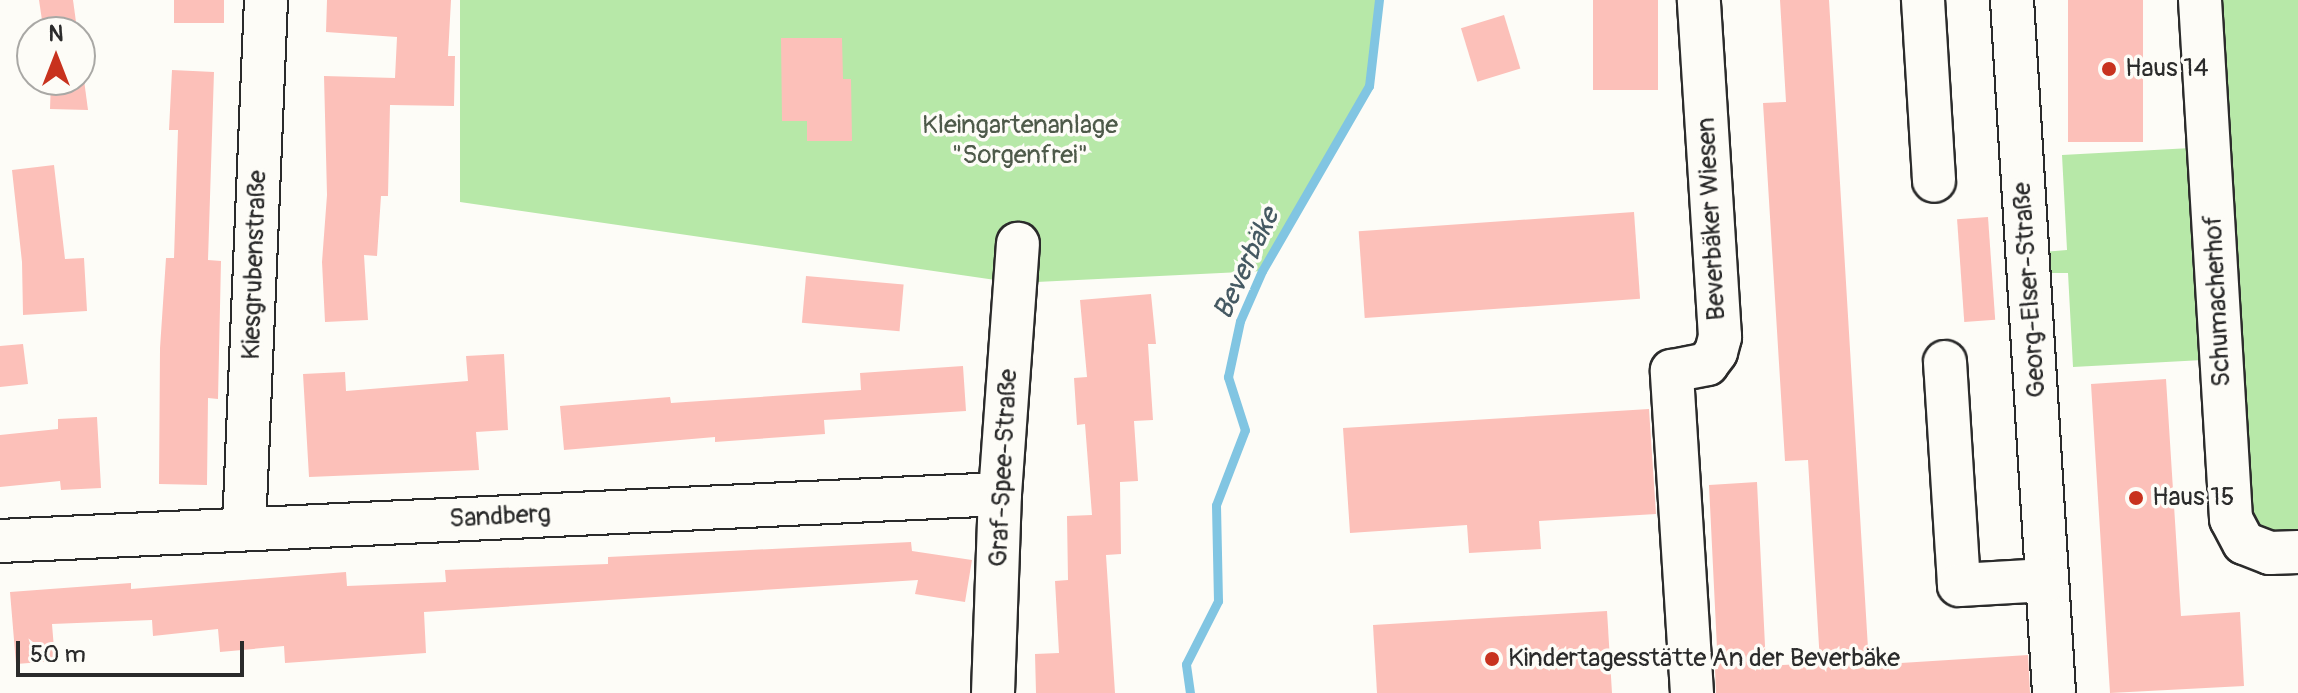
<!DOCTYPE html>
<meta charset="utf-8">
<style>
body{margin:0}
#map{position:relative;width:2298px;height:693px;overflow:hidden;background:#fdfcf7;font-family:Pangolin,sans-serif}
div>[style]{position:absolute}
.green>*{inset:0;background:#b7e8a8}
.stream>*{height:9px;margin:-4.5px;padding:0 4.5px;transform-origin:4.5px;border-radius:4.5px;background:#81c5e2}
.building>*{inset:0;background:#fcc0b9;transform-origin:0 0}
.roads{filter:drop-shadow(2px 0 #2b2b2b) drop-shadow(-2px 0 #2b2b2b) drop-shadow(0 2px #2b2b2b) drop-shadow(0 -2px #2b2b2b)}
.minor>*{height:42px;margin:-21px;padding:0 21px;transform-origin:21px;border-radius:21px;background:#fdfcf7}
.dots>*{width:22px;height:22px;translate:-50% -50%;box-sizing:border-box;border:4px solid #fdfcf7;border-radius:50%}
span{translate:-50% -50%;white-space:nowrap;text-align:center;line-height:1.15;-webkit-text-stroke:7px #fdfcf7;paint-order:stroke}
.poi-label{font-size:26px;color:#2b2b2b}
.left{translate:0 -50%;text-align:left}
.park-label{font-size:26px;color:#4e5a4a}
.street-label{font-size:26px;color:#2b2b2b}
.water-label{font-size:28px;color:#455962;font-style:italic}
.north{position:absolute;left:16px;top:16px;width:80px;height:80px;box-sizing:border-box;background:#fdfcf7;border:2px solid #a9a8a5;border-radius:50%;rotate:0deg;font-size:22px;font-weight:700;line-height:32px;text-align:center;color:#2b2b2b}
.north::after{content:'';display:block;margin:auto;width:28px;height:36px;background:#c8321e;clip-path:polygon(50% 0,100% 100%,50% 72%,0 100%)}
.scale{position:absolute;left:16px;top:641px;width:228px;height:36px;box-sizing:border-box;border:4px solid #2b2b2b;border-top:0;padding-left:10px;font-size:24px;line-height:28px;white-space:nowrap;color:#2b2b2b;-webkit-text-stroke:6px #fdfcf7;paint-order:stroke}
</style>
<div id="map">
<div class="green">
<i style="clip-path:polygon(460px 0,1377px 0,1369px 86px,1262px 271px,1016px 283px,460px 202px)"></i>
<i style="clip-path:polygon(2210px 0,2298px 0,2298px 542px,2249px 528px)"></i>
<i style="clip-path:polygon(2191px 148px,2203px 360px,2073px 367px,2068px 273px,2045px 273px,2043px 252px,2067px 250px,2062px 155px)"></i>
</div>
<div class="stream">
<i style="left:1190px;top:693px;width:29px;rotate:-98deg"></i>
<i style="left:1186px;top:664px;width:71px;rotate:-63.1deg"></i>
<i style="left:1218px;top:601px;width:96px;rotate:-91.2deg"></i>
<i style="left:1216px;top:505px;width:80px;rotate:-68.9deg"></i>
<i style="left:1245px;top:430px;width:56px;rotate:-107.8deg"></i>
<i style="left:1228px;top:377px;width:57px;rotate:-77.9deg"></i>
<i style="left:1240px;top:321px;width:55px;rotate:-66.3deg"></i>
<i style="left:1262px;top:271px;width:214px;rotate:-60deg"></i>
<i style="left:1369px;top:86px;width:87px;rotate:-83.4deg"></i>
</div>
<div class="building">
<i style="clip-path:polygon(39px 0,73px 0,76px 22px,43px 27px)"></i>
<i style="left:174px;top:0;width:50px;height:23px"></i>
<i style="clip-path:polygon(327px 0,451px 0,448px 56px,455px 56px,454px 106px,390px 105px,388px 196px,381px 196px,377px 256px,364px 255px,368px 320px,325px 322px,322px 262px,327px 195px,324px 76px,395px 78px,397px 37px,326px 32px)"></i>
<i style="left:1593px;top:0;width:65px;height:90px"></i>
<i style="clip-path:polygon(1780px 0,1829px 0,1869px 665px,2028px 655px,2030px 693px,1716px 693px,1715px 669px,1718px 669px,1709px 485px,1757px 482px,1766px 666px,1820px 663px,1808px 460px,1785px 461px,1763px 103px,1786px 102px)"></i>
<i style="left:2068px;top:0;width:75px;height:142px"></i>
<i style="left:1504px;top:15px;width:56px;height:45px;rotate:73deg"></i>
<i style="clip-path:polygon(781px 38px,842px 38px,843px 79px,851px 79px,852px 141px,807px 141px,807px 121px,782px 121px)"></i>
<i style="clip-path:polygon(172px 70px,214px 72px,208px 260px,221px 261px,218px 399px,208px 398px,207px 485px,159px 484px,160px 348px,166px 258px,174px 258px,178px 130px,169px 130px)"></i>
<i style="clip-path:polygon(51px 80px,84px 80px,88px 110px,50px 109px)"></i>
<i style="clip-path:polygon(54px 165px,65px 259px,84px 258px,87px 311px,23px 315px,22px 262px,12px 170px)"></i>
<i style="left:1634px;top:212px;width:87px;height:276px;rotate:86deg"></i>
<i style="left:1988px;top:217px;width:103px;height:31px;rotate:86deg"></i>
<i style="left:806px;top:276px;width:98px;height:47px;rotate:5deg"></i>
<i style="clip-path:polygon(1151px 294px,1156px 344px,1148px 344px,1153px 420px,1134px 421px,1138px 481px,1120px 482px,1121px 554px,1106px 555px,1115px 693px,1036px 693px,1035px 654px,1059px 653px,1055px 581px,1068px 580px,1067px 516px,1092px 515px,1085px 424px,1077px 425px,1074px 378px,1087px 377px,1080px 300px)"></i>
<i style="clip-path:polygon(23px 344px,28px 384px,0 387px,0 346px)"></i>
<i style="clip-path:polygon(504px 354px,508px 430px,476px 432px,479px 470px,309px 477px,303px 374px,345px 372px,346px 391px,468px 381px,466px 356px)"></i>
<i style="clip-path:polygon(963px 366px,966px 411px,824px 420px,825px 434px,715px 442px,715px 437px,564px 450px,560px 406px,670px 397px,671px 403px,861px 390px,860px 373px)"></i>
<i style="clip-path:polygon(2166px 379px,2181px 616px,2240px 612px,2244px 686px,2110px 693px,2091px 384px)"></i>
<i style="clip-path:polygon(1649px 409px,1656px 514px,1539px 521px,1541px 549px,1469px 553px,1467px 525px,1350px 533px,1343px 428px)"></i>
<i style="clip-path:polygon(97px 417px,101px 488px,61px 490px,60px 481px,0 487px,0 435px,58px 429px,58px 419px)"></i>
<i style="clip-path:polygon(911px 542px,912px 551px,972px 560px,965px 602px,915px 594px,918px 580px,424px 612px,426px 653px,285px 663px,284px 646px,220px 652px,218px 629px,153px 636px,152px 620px,52px 624px,55px 661px,16px 664px,10px 592px,131px 583px,131px 589px,346px 572px,347px 586px,446px 582px,445px 570px,608px 564px,608px 557px)"></i>
<i style="clip-path:polygon(1607px 611px,1612px 693px,1377px 693px,1373px 625px)"></i>
</div>
<div class="roads">
<div class="minor">
<i style="left:1923px;top:0;width:181px;rotate:86.5deg"></i>
<i style="left:2012px;top:0;width:694px;rotate:86.53deg"></i>
<i style="left:2200px;top:0;width:520px;rotate:86.58deg"></i>
<i style="left:2231px;top:519px;width:27px;rotate:62deg"></i>
<i style="left:2244px;top:543px;width:28px;rotate:21deg"></i>
<i style="left:2270px;top:553px;width:28px;rotate:-2deg"></i>
<i style="left:1945px;top:362px;width:223px;rotate:86.4deg"></i>
<i style="left:1959px;top:585px;width:88px;rotate:-3.3deg"></i>
<i style="left:244px;top:529px;width:529px;rotate:-87.62deg"></i>
<i style="left:0;top:541px;width:1001px;rotate:-2.69deg"></i>
<i style="left:993px;top:693px;width:199px;rotate:-88deg"></i>
<i style="left:1000px;top:494px;width:251px;rotate:-85.9deg"></i>
<i style="left:1692px;top:693px;width:323px;rotate:-93.6deg"></i>
<i style="left:1672px;top:371px;width:36px;rotate:-11deg"></i>
<i style="left:1707px;top:364px;width:15px;rotate:-53deg"></i>
<i style="left:1716px;top:352px;width:16px;rotate:-75deg"></i>
<i style="left:1720px;top:337px;width:338px;rotate:-93.6deg"></i>
</div>
</div>
<div class="dots">
<i style="left:2109px;top:69px;background:#c8321e"></i>
<i style="left:2136px;top:498px;background:#c8321e"></i>
<i style="left:1492px;top:659px;background:#c8321e"></i>
</div>
<div class="poi-label">
<span class="left" style="left:2125px;top:69px">Haus 14</span>
<span class="left" style="left:2152px;top:498px">Haus 15</span>
<span class="left" style="left:1508px;top:659px">Kindertagesstätte An der Beverbäke</span>
</div>
<div class="park-label">
<span style="left:1020px;top:141px">Kleingartenanlage<br>"Sorgenfrei"</span>
</div>
<div class="street-label">
<span style="left:1712px;top:219px;rotate:-93deg">Beverbäker Wiesen</span>
<span style="left:255px;top:265px;rotate:-88deg">Kiesgrubenstraße</span>
<span style="left:2030px;top:290px;rotate:-94deg">Georg-Elser-Straße</span>
<span style="left:2218px;top:301px;rotate:-93deg">Schumacherhof</span>
<span style="left:1004px;top:468px;rotate:-87deg">Graf-Spee-Straße</span>
<span style="left:500px;top:517px;rotate:-3deg">Sandberg</span>
</div>
<div class="water-label">
<span style="left:1247px;top:264px;rotate:-65deg">Beverbäke</span>
</div>
<div class="north">N</div>
<div class="scale">50 m</div>
</div>
